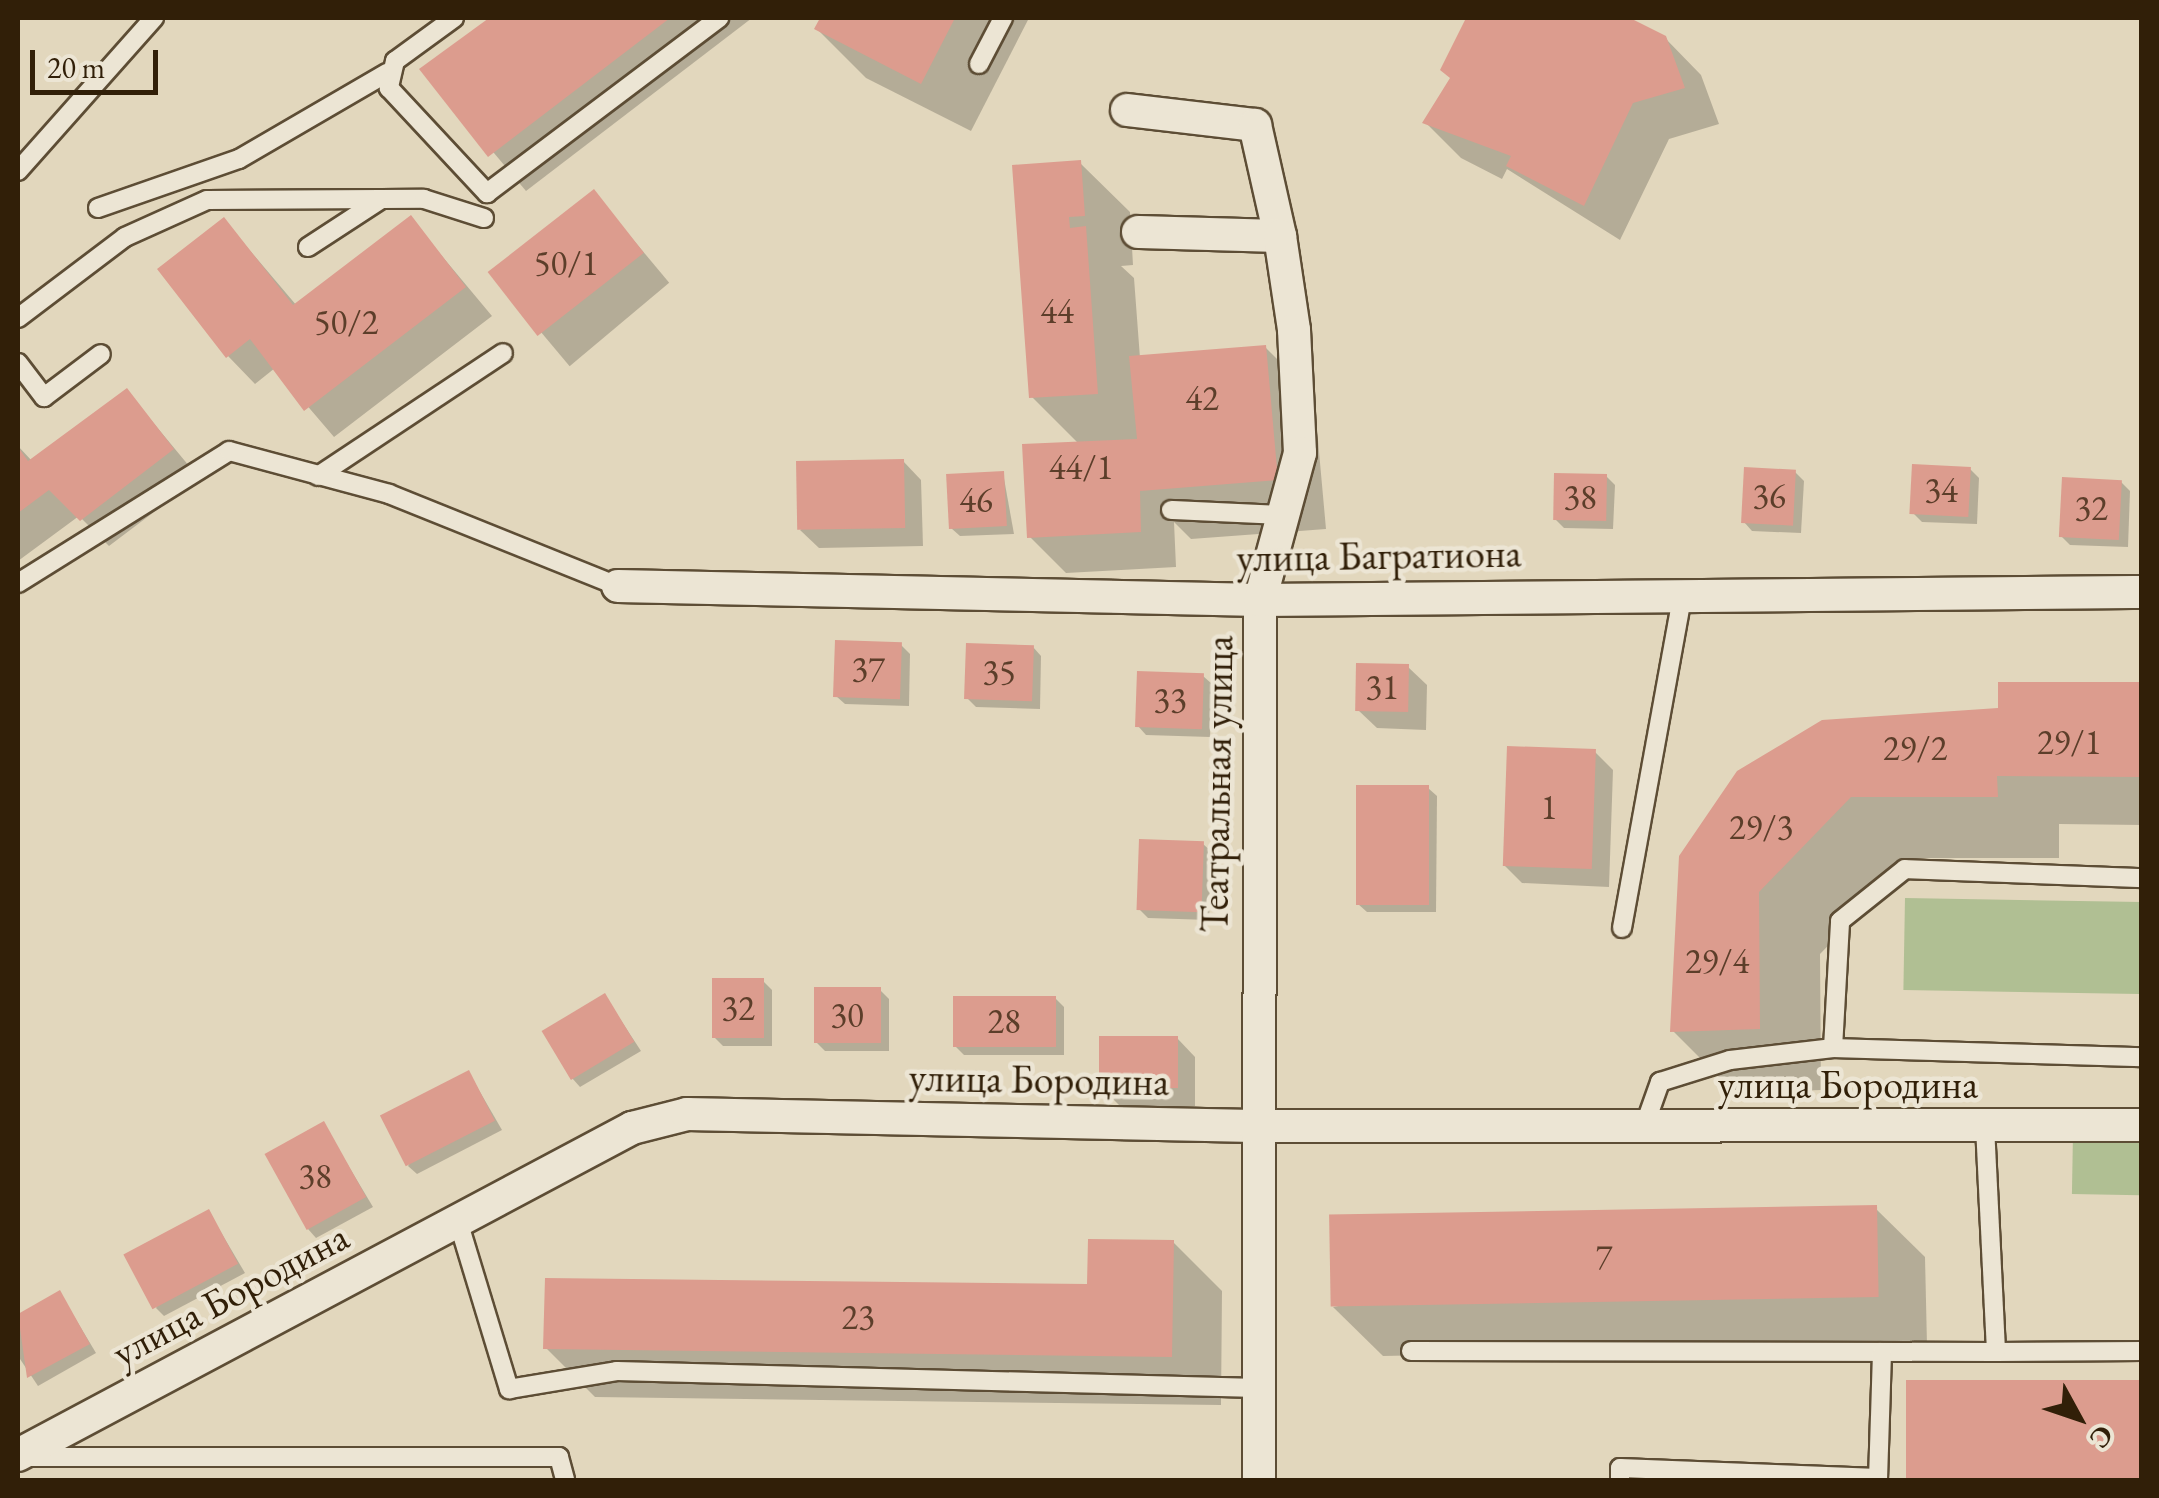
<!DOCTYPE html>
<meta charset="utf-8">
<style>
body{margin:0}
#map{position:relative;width:2159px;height:1498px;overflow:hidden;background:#e2d7bd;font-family:"EB Garamond",serif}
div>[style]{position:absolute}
.green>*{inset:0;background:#b0bf93;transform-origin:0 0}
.shadow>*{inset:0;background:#0003;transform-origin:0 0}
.building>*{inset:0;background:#dc9c8e;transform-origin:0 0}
.roads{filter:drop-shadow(2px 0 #5d4d35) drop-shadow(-2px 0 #5d4d35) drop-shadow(0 2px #5d4d35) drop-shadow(0 -2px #5d4d35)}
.lane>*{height:18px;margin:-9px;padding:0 9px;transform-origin:9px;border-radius:9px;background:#ece5d4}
.street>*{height:32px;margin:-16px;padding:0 16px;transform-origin:16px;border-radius:16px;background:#ece5d4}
span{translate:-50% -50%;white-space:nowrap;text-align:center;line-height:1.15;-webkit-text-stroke:9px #ece5d4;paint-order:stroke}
.number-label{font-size:35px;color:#5c3e2a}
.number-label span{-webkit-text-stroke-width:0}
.street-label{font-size:40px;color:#311f08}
.frame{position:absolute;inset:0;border:20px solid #311f08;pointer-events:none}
.north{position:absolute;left:2029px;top:1368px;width:100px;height:100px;-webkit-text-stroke:8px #ece5d4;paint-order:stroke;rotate:130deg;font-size:28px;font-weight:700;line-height:40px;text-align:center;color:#311f08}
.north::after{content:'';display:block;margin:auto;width:35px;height:45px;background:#311f08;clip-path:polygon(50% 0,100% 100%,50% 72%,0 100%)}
.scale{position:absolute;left:30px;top:50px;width:128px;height:45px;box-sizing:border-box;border:5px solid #311f08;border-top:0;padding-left:12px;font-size:30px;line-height:35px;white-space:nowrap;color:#311f08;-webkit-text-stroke:8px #ece5d4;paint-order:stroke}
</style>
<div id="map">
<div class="green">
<i style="left:1905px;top:898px;width:236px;height:92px;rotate:1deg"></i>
<i style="left:2073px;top:1133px;width:68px;height:61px;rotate:1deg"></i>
</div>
<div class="shadow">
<i style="clip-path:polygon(493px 18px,752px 18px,526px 191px,423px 69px)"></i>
<i style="clip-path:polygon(823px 18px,1029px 18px,971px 131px,866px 78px,817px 29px)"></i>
<i style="clip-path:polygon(1469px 18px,1625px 18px,1665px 38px,1701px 75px,1719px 124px,1669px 139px,1620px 240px,1507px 169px,1502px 179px,1461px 158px,1425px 122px,1453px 79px,1443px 69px)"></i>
<i style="clip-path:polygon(1080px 163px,1130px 212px,1133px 265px,1121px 266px,1134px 278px,1140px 358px,1265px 347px,1314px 396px,1326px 529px,1191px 539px,1174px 522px,1176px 567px,1066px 573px,1030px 537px,1079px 444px,1032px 397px,1015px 168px)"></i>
<i style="left:594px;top:193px;width:117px;height:130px;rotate:50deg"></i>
<i style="clip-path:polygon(411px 219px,492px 316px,334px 437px,275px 368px,255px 384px,228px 356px,224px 220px,297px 306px)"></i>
<i style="clip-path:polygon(127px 391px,199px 478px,109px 546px,79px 516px,18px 561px,18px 446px,32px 461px)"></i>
<i style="clip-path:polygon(903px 461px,921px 480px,923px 546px,819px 548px,800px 530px)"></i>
<i style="clip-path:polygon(1970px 469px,1979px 478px,1977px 524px,1922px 522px,1913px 513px)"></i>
<i style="clip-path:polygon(1795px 472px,1804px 481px,1801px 533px,1752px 531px,1744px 522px)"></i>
<i style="clip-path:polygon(1003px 473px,1014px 534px,960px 536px,951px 528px)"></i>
<i style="clip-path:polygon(1606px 476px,1615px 485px,1613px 529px,1564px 528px,1555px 519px)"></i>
<i style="clip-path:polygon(2121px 482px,2130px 491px,2128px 547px,2070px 545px,2061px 536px)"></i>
<i style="clip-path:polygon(901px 645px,910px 654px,909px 706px,845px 704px,836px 696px)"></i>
<i style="clip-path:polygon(1033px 647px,1041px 656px,1040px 709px,976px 707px,967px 698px)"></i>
<i style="clip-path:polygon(1408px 667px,1427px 685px,1426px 730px,1377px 728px,1358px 710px)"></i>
<i style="clip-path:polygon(1203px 676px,1212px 684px,1210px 737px,1146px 735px,1138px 726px)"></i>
<i style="clip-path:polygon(2142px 685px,2142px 825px,2059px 824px,2059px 858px,1913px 858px,1820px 954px,1821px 1090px,1735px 1093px,1673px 1031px,1682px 857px,2000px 710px)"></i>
<i style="clip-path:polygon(1595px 752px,1613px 770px,1609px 887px,1522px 883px,1504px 865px)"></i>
<i style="clip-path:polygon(1428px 788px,1437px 796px,1436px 912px,1367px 912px,1358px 904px)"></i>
<i style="clip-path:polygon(1203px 844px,1212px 852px,1209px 920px,1148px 918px,1139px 909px)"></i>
<i style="clip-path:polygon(763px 981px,772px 990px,772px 1046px,723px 1046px,714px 1037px)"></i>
<i style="clip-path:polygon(880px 990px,889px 999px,889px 1051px,825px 1051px,816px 1042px)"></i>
<i style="clip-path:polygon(605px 996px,641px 1051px,580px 1087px,572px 1078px)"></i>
<i style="clip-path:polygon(1055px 998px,1064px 1007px,1064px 1055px,964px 1055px,955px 1046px)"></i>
<i style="clip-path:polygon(1177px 1038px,1195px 1057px,1195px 1106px,1120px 1106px,1101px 1087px)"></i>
<i style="clip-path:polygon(469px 1073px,502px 1130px,417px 1174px,408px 1166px)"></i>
<i style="clip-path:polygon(324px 1125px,373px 1207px,316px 1238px,308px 1229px)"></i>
<i style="clip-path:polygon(1875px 1208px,1925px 1257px,1927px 1345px,1383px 1356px,1333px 1307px)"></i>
<i style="clip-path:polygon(209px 1212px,245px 1273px,164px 1316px,156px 1308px)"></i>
<i style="clip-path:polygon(1173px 1242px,1222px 1291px,1221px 1405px,595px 1397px,546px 1348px,1089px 1287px)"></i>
<i style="clip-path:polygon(60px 1293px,96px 1353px,38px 1386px,18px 1356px,18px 1316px)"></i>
<i style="left:2142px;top:1383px;width:97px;height:233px;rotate:90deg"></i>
</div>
<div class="building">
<i style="clip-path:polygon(489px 18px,670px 18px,488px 157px,419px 69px)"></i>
<i style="clip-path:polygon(820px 18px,955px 18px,921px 84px,814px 29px)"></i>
<i style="clip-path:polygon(1466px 18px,1630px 18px,1666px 36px,1685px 88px,1633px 103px,1584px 206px,1506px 166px,1511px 156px,1422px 123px,1450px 78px,1440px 70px)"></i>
<i style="clip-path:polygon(1081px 160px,1085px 216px,1069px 217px,1070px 228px,1086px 226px,1098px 394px,1029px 398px,1012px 165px)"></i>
<i style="left:594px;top:189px;width:81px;height:135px;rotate:52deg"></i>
<i style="clip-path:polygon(411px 215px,466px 287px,304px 411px,250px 339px,226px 358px,157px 269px,224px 217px,293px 305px)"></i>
<i style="clip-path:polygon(1266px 345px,1278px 480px,1140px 491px,1141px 532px,1027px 538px,1022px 444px,1137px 439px,1129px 356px)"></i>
<i style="clip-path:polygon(127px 388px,174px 449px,80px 521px,49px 490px,18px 513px,18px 447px,28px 461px)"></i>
<i style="left:904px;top:459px;width:69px;height:108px;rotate:89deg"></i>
<i style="left:1912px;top:464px;width:59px;height:50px;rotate:3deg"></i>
<i style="left:1744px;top:467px;width:52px;height:56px;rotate:3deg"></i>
<i style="left:1004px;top:471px;width:55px;height:58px;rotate:87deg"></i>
<i style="left:1554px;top:473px;width:53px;height:47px;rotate:1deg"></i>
<i style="left:2062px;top:477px;width:60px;height:60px;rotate:3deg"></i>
<i style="left:835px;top:640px;width:67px;height:57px;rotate:2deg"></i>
<i style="left:966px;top:643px;width:68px;height:56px;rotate:2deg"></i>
<i style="left:1356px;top:663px;width:53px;height:48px;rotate:1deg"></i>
<i style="left:1137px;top:671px;width:67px;height:56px;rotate:2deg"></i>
<i style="clip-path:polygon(1998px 682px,2142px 682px,2142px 777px,1997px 776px,1998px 797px,1851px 797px,1759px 892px,1760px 1029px,1670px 1032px,1679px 856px,1737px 771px,1822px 720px,1998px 708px)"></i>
<i style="left:1507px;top:746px;width:89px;height:120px;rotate:2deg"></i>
<i style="left:1356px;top:785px;width:73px;height:120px"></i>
<i style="left:1139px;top:839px;width:65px;height:71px;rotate:2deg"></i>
<i style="left:764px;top:978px;width:60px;height:52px;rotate:90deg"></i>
<i style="left:881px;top:987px;width:56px;height:67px;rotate:90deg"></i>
<i style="left:605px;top:993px;width:57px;height:74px;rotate:59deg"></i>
<i style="left:953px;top:996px;width:103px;height:51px"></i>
<i style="left:1099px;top:1036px;width:79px;height:52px"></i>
<i style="left:469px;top:1070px;width:57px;height:100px;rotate:63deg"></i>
<i style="left:324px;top:1121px;width:87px;height:68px;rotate:61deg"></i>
<i style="left:1877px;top:1205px;width:92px;height:548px;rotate:89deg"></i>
<i style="left:209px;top:1209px;width:62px;height:97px;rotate:62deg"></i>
<i style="clip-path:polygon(1088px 1239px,1174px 1240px,1172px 1357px,543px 1349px,545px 1278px,1087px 1284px)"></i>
<i style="clip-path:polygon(60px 1290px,90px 1344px,27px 1378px,18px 1314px)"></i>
<i style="left:2142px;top:1380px;width:100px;height:236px;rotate:90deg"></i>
</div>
<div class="roads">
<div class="lane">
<i style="left:454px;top:18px;width:73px;rotate:143.9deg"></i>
<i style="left:395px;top:61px;width:28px;rotate:103deg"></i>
<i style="left:389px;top:88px;width:144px;rotate:47deg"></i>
<i style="left:487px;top:193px;width:291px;rotate:-37deg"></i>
<i style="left:979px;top:64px;width:52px;rotate:-62.4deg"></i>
<i style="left:18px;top:171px;width:205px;rotate:-48.4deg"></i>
<i style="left:98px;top:208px;width:149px;rotate:-19.2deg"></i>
<i style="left:239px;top:159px;width:171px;rotate:-30.2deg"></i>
<i style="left:308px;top:247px;width:86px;rotate:-33.1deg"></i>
<i style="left:18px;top:318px;width:134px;rotate:-37.1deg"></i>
<i style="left:125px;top:237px;width:90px;rotate:-24.3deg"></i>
<i style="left:207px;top:200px;width:217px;rotate:-0.3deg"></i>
<i style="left:424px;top:199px;width:63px;rotate:17.6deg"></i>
<i style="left:18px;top:363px;width:43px;rotate:52.6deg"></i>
<i style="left:44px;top:397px;width:71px;rotate:-37deg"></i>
<i style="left:318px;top:476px;width:222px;rotate:-33.6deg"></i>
<i style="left:1171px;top:510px;width:112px;rotate:2.6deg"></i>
<i style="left:18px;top:583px;width:249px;rotate:-32deg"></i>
<i style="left:229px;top:451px;width:166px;rotate:15deg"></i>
<i style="left:389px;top:494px;width:247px;rotate:21.9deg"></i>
<i style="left:1622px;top:928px;width:341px;rotate:-79.7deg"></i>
<i style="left:1833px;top:1048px;width:309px;rotate:1.7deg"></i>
<i style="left:1985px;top:1126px;width:226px;rotate:87.2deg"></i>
<i style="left:1996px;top:1352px;width:146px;rotate:-0.4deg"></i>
<i style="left:1644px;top:1127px;width:48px;rotate:-70.4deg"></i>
<i style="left:1660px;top:1082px;width:73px;rotate:-17.4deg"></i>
<i style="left:1730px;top:1060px;width:104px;rotate:-6.6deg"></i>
<i style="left:1833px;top:1048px;width:127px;rotate:-86.8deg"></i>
<i style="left:1840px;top:921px;width:83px;rotate:-38.7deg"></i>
<i style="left:1905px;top:869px;width:237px;rotate:2.2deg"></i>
<i style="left:458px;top:1221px;width:176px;rotate:73.1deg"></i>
<i style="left:509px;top:1389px;width:109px;rotate:-9.5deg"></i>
<i style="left:617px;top:1371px;width:641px;rotate:1.52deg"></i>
<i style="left:1411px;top:1351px;width:585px;rotate:0.1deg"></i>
<i style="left:29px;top:1457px;width:530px"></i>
<i style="left:559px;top:1457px;width:24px;rotate:75deg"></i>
<i style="left:1620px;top:1480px;width:12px;rotate:-90deg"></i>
<i style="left:1620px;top:1468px;width:258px;rotate:2.2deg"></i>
<i style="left:1878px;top:1480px;width:128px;rotate:-88.2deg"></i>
</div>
<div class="street">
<i style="left:1127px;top:110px;width:129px;rotate:6.7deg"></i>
<i style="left:1255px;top:125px;width:114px;rotate:77.3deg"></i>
<i style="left:1138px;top:232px;width:142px;rotate:1.6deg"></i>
<i style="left:1280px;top:236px;width:95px;rotate:81.5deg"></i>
<i style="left:1294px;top:330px;width:123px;rotate:87.2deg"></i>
<i style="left:1300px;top:453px;width:152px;rotate:105.2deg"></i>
<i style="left:1260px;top:600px;width:880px;rotate:90.07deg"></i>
<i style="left:618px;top:586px;width:642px;rotate:1.25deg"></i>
<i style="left:1260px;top:600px;width:882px;rotate:-0.52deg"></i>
<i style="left:18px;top:1455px;width:696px;rotate:-28.04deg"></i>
<i style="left:632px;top:1128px;width:57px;rotate:-14.3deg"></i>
<i style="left:687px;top:1114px;width:567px;rotate:1.21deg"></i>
<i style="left:1254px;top:1126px;width:888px;rotate:-0.06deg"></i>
</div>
</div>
<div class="number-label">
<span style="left:566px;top:263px">50/1</span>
<span style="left:1057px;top:311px">44</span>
<span style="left:346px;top:322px">50/2</span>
<span style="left:1202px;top:398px">42</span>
<span style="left:1081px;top:467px">44/1</span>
<span style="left:1941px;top:490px">34</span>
<span style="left:1769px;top:496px">36</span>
<span style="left:1580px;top:497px">38</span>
<span style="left:976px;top:500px">46</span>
<span style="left:2091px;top:508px">32</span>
<span style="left:868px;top:669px">37</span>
<span style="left:999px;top:672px">35</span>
<span style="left:1382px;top:687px">31</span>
<span style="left:1170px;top:700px">33</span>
<span style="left:2069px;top:742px">29/1</span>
<span style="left:1915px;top:748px">29/2</span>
<span style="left:1549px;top:807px">1</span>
<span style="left:1761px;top:827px">29/3</span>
<span style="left:1717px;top:961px">29/4</span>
<span style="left:738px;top:1008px">32</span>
<span style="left:847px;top:1015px">30</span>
<span style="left:1004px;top:1021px">28</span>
<span style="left:315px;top:1176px">38</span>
<span style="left:1604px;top:1257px">7</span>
<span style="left:858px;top:1317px">23</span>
</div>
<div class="street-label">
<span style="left:1379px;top:555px;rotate:-1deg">улица Багратиона</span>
<span style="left:1216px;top:784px;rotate:-89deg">Театральная улица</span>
<span style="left:1039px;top:1079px;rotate:1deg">улица Бородина</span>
<span style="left:1848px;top:1084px">улица Бородина</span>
<span style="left:230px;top:1294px;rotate:-28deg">улица Бородина</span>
</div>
<div class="frame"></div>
<div class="north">С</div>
<div class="scale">20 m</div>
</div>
